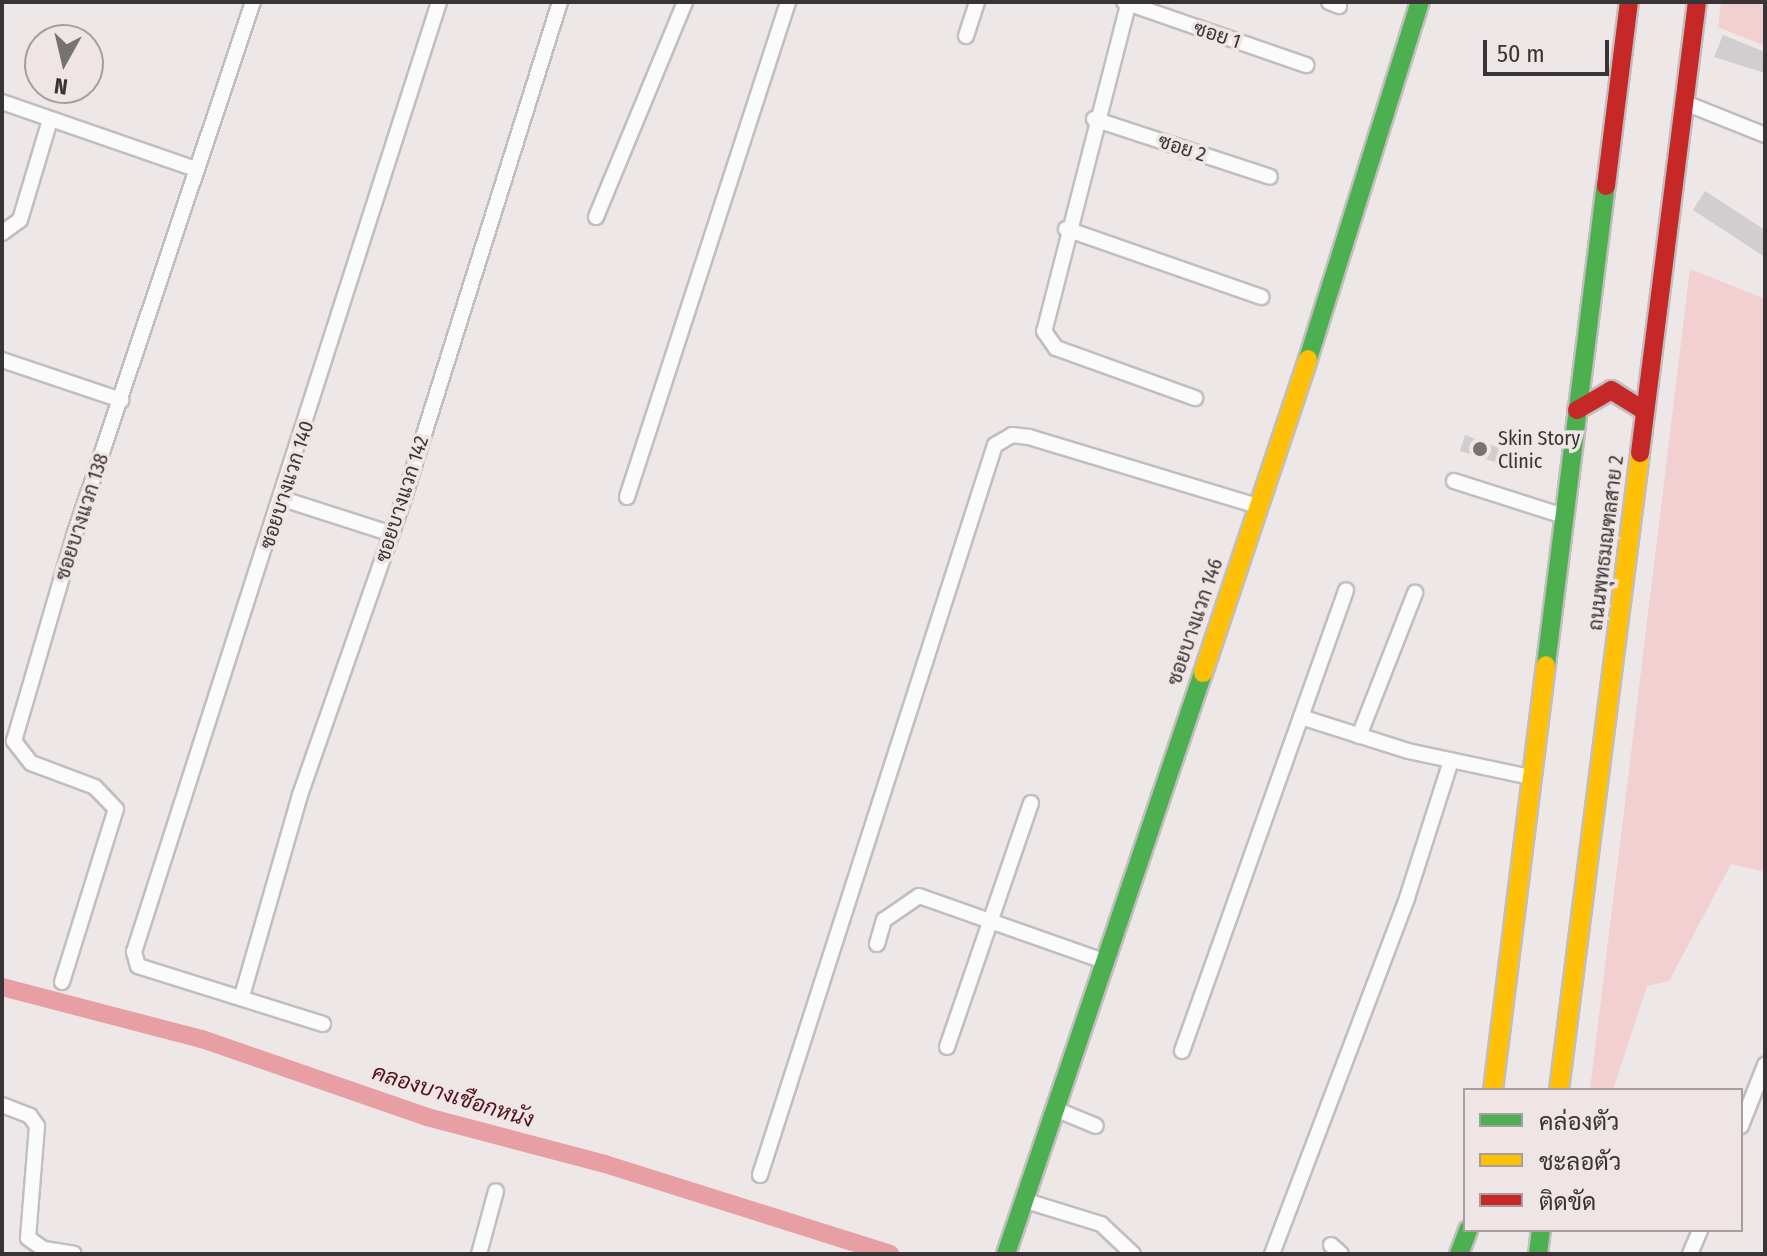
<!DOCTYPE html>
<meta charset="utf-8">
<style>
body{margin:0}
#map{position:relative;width:1767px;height:1256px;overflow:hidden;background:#ede7e7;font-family:"Fira Sans Condensed",Sarabun,sans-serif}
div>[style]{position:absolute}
.green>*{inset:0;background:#f2cfd1}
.canal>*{height:18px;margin:-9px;padding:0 9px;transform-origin:9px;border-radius:9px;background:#e79fa4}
.building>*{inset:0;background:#d2cdce}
.roads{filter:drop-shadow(2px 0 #c2bebe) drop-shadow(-2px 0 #c2bebe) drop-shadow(0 2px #c2bebe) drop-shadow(0 -2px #c2bebe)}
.street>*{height:14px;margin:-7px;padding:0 7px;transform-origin:7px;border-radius:7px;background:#fcfbfb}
.fast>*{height:18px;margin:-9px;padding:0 9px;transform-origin:9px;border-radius:9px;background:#4caf50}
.slow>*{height:18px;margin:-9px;padding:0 9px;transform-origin:9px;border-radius:9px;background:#ffc107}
.jam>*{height:18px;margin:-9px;padding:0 9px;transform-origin:9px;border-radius:9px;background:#c62828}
.dots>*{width:22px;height:22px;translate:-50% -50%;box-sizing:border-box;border:4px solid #efe5e5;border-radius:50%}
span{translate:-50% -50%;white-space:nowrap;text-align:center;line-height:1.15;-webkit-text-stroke:7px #efe5e5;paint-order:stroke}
.street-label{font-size:20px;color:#383435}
.poi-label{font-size:20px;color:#383435}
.left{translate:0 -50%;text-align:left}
.water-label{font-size:22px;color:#50111c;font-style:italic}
.frame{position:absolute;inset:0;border:4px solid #383435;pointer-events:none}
.legend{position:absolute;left:1463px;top:1088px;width:280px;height:144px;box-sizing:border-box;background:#efe5e5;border:2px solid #a69e9f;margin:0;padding:10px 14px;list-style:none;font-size:24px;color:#383435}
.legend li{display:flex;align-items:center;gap:16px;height:40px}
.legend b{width:40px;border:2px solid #a69e9f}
.north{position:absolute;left:24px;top:24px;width:80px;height:80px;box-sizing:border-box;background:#efe5e5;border:2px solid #a69e9f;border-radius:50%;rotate:188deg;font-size:22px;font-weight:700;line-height:32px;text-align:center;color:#383435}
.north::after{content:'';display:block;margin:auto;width:28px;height:36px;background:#777373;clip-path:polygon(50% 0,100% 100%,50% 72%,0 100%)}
.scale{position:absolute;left:1483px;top:40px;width:126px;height:36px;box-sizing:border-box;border:4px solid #383435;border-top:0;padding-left:10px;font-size:24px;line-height:28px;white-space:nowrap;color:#383435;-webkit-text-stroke:6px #efe5e5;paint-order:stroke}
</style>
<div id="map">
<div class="green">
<i style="clip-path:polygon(1721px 2px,1765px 2px,1765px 46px,1718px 27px)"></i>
<i style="clip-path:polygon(1690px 269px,1765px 299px,1765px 872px,1731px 864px,1669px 981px,1647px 986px,1613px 1090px,1590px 1090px)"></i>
</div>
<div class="canal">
<i style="left:2px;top:987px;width:207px;rotate:14.6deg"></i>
<i style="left:202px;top:1039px;width:238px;rotate:19.1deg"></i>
<i style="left:427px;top:1117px;width:184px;rotate:14.8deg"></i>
<i style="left:605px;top:1164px;width:299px;rotate:17.5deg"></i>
</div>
<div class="building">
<i style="clip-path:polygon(1723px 35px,1765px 52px,1765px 73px,1714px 57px)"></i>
<i style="clip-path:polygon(1705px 191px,1765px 230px,1765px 257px,1693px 210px)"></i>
<i style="clip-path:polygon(1465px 435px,1499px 448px,1495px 462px,1460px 451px)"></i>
</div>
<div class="roads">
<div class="street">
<i style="left:1124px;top:2px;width:193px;rotate:19.1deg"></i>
<i style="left:1329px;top:2px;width:11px;rotate:22deg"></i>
<i style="left:1128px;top:5px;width:337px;rotate:104.4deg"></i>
<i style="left:1044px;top:331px;width:21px;rotate:55deg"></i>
<i style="left:1056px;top:348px;width:148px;rotate:19.8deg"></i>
<i style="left:966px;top:36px;width:36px;rotate:-72deg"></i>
<i style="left:2px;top:102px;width:205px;rotate:19.1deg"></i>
<i style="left:1688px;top:104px;width:83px;rotate:21.9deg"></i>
<i style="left:1094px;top:119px;width:185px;rotate:18.2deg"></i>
<i style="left:596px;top:217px;width:233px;rotate:-67.5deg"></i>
<i style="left:1066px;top:229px;width:207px;rotate:19.2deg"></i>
<i style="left:2px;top:233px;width:22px;rotate:-36deg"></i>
<i style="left:20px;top:220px;width:104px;rotate:-73.3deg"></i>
<i style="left:2px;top:360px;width:126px;rotate:18.6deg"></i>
<i style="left:1454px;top:481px;width:115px;rotate:17.7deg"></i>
<i style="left:627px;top:497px;width:521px;rotate:-71.98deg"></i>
<i style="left:283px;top:499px;width:114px;rotate:17.8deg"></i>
<i style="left:1301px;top:717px;width:112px;rotate:17.6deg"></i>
<i style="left:1408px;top:751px;width:125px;rotate:12deg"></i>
<i style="left:1359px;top:736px;width:154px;rotate:-68.6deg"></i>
<i style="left:877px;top:944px;width:25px;rotate:-74deg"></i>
<i style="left:884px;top:920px;width:42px;rotate:-34.4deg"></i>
<i style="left:919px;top:896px;width:198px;rotate:19.4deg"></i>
<i style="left:62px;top:982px;width:181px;rotate:-72.7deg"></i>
<i style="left:116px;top:809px;width:30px;rotate:-134deg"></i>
<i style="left:95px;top:787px;width:68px;rotate:-159.4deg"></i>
<i style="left:31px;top:763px;width:28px;rotate:-128deg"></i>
<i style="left:14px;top:741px;width:217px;rotate:-73.7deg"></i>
<i style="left:75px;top:533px;width:560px;rotate:-71.47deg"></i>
<i style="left:242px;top:996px;width:209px;rotate:-73.9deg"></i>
<i style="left:300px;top:795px;width:315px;rotate:-70.7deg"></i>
<i style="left:404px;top:498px;width:520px;rotate:-72.54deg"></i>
<i style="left:323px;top:1024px;width:194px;rotate:-162.6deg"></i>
<i style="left:138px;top:966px;width:15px;rotate:-106deg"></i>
<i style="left:134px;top:952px;width:998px;rotate:-72.2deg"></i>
<i style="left:947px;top:1047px;width:258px;rotate:-71deg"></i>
<i style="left:1182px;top:1051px;width:489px;rotate:-70.4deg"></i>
<i style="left:2px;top:1105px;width:30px;rotate:21deg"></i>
<i style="left:30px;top:1116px;width:12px;rotate:55deg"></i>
<i style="left:37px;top:1126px;width:112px;rotate:94.6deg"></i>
<i style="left:28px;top:1238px;width:19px;rotate:35deg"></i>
<i style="left:44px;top:1249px;width:30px;rotate:9deg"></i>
<i style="left:1055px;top:1109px;width:44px;rotate:22.5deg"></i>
<i style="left:1741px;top:1126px;width:66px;rotate:-68.5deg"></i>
<i style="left:760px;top:1175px;width:767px;rotate:-72.16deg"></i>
<i style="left:995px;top:445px;width:20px;rotate:-30deg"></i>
<i style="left:1012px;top:435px;width:17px;rotate:7deg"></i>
<i style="left:1029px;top:437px;width:239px;rotate:16.8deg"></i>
<i style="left:1023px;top:1200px;width:82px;rotate:17.1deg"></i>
<i style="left:1101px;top:1224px;width:44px;rotate:43.2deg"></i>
<i style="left:1331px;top:1245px;width:13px;rotate:42deg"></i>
<i style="left:479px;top:1254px;width:65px;rotate:-74.9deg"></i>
<i style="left:1272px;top:1254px;width:381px;rotate:-69.2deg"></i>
<i style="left:1407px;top:898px;width:144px;rotate:-72.2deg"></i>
<i style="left:1690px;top:1254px;width:26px;rotate:-67deg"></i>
</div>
<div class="fast">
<i style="left:1308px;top:359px;width:374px;rotate:-72.6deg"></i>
<i style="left:1546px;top:665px;width:483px;rotate:-82.9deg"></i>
<i style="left:1006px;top:1254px;width:613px;rotate:-71.27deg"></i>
<i style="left:1459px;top:1254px;width:26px;rotate:-69deg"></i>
<i style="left:1538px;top:1254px;width:24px;rotate:-83deg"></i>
</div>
<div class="slow">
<i style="left:1203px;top:673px;width:331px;rotate:-71.5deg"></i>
<i style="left:1493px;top:1090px;width:428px;rotate:-82.9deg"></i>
<i style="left:1559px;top:1090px;width:642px;rotate:-82.75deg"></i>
</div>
<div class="jam">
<i style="left:1606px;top:186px;width:185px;rotate:-82.9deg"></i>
<i style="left:1577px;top:410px;width:39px;rotate:-30deg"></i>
<i style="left:1611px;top:390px;width:39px;rotate:32deg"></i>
<i style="left:1640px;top:453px;width:455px;rotate:-82.8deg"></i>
</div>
</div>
<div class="dots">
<i style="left:1480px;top:449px;background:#777373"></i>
</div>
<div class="street-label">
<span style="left:1217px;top:35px;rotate:18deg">ซอย 1</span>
<span style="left:1182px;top:148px;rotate:18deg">ซอย 2</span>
<span style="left:287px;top:485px;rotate:-72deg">ซอยบางแวก 140</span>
<span style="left:402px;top:499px;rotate:-72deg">ซอยบางแวก 142</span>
<span style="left:82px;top:517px;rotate:-72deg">ซอยบางแวก 138</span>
<span style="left:1606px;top:543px;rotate:-83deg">ถนนพุทธมณฑลสาย 2</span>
<span style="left:1195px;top:622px;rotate:-71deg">ซอยบางแวก 146</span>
</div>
<div class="poi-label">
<span class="left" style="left:1498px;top:450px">Skin Story<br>Clinic</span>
</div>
<div class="water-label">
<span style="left:453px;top:1096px;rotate:17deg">คลองบางเชือกหนัง</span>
</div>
<div class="frame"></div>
<ul class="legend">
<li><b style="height:10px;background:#4caf50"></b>คล่องตัว</li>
<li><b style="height:10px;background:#ffc107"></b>ชะลอตัว</li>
<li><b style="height:10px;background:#c62828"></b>ติดขัด</li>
</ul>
<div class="north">N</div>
<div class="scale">50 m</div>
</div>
